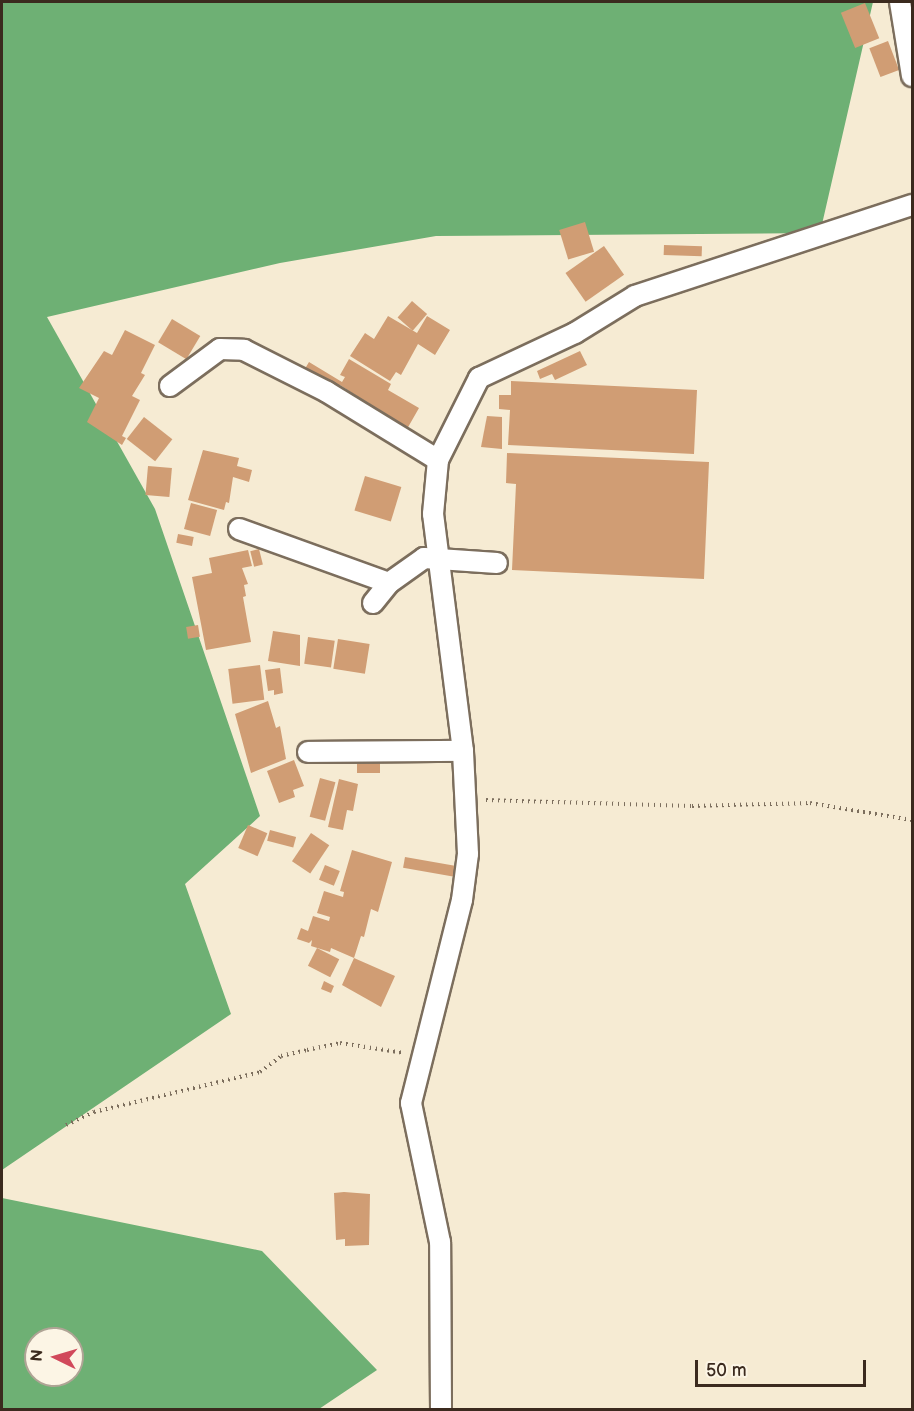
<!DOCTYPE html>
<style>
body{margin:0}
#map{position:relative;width:914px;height:1411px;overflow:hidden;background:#f6ebd3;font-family:"Balsamiq Sans",sans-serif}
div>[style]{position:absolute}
.forest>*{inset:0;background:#6eb074}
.building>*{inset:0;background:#d09d74;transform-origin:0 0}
.path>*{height:4px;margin-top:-2px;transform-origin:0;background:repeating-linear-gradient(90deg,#7c6e5d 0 1.5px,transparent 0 6px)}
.roads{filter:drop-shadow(2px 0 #7c6e5d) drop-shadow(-2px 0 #7c6e5d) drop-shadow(0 2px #7c6e5d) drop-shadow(0 -2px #7c6e5d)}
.street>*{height:20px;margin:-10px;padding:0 10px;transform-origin:10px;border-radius:10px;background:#fff}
span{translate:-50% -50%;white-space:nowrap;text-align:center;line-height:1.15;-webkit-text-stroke:4.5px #fcf5e5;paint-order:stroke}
.frame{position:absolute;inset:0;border:3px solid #3b2a1e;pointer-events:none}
.north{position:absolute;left:24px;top:1327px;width:60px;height:60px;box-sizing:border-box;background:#fcf5e5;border:2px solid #afa495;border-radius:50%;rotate:275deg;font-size:16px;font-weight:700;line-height:24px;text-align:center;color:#3b2a1e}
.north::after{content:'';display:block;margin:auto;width:21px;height:27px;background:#d1495b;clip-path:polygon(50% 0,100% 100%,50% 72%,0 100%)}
.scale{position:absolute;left:695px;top:1360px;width:171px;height:27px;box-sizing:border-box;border:3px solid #3b2a1e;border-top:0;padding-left:8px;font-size:18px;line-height:21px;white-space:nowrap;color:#3b2a1e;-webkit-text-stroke:4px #fcf5e5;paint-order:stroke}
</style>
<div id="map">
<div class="forest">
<i style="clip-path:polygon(2px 2px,873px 2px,820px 233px,436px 236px,280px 263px,47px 317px,155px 509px,260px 816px,185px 884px,231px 1014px,2px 1170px)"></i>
<i style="clip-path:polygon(evenodd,2px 1198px,262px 1251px,377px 1370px,319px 1409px,2px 1409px,2px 1198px,36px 1339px,72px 1339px,72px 1375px,36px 1375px,36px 1339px)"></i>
</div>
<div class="building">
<i style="left:865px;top:3px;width:38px;height:26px;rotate:68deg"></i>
<i style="left:888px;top:41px;width:31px;height:20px;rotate:69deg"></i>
<i style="left:585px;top:222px;width:31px;height:27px;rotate:73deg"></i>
<i style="left:664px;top:245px;width:38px;height:10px;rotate:2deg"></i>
<i style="left:604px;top:246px;width:35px;height:47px;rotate:55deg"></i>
<i style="left:412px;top:301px;width:20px;height:22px;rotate:41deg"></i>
<i style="clip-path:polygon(388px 316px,417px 333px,427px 316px,450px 330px,435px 355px,418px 344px,401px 375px,396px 372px,390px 381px,350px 356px,365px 333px,374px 339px)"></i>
<i style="left:172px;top:319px;width:33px;height:27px;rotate:31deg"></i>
<i style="clip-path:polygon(125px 330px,155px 345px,141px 373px,145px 375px,132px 396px,140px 400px,122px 436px,126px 438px,122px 445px,87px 422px,99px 398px,79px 388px,104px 351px,112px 355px)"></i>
<i style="clip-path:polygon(580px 351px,587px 365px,555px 380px,552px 374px,540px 379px,537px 371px)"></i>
<i style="clip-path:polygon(349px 359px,391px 384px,388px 390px,419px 408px,407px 429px,340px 385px,337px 391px,303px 372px,309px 362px,342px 382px,345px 377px,340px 375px)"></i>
<i style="clip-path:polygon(511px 381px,697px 390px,694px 454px,508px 445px,510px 410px,499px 409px,499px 395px,511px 395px)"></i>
<i style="clip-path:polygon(487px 416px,502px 417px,502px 449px,481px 447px)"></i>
<i style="left:144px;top:417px;width:36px;height:28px;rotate:38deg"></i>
<i style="clip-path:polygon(203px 450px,239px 458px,237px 466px,252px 470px,249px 482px,233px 477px,229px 503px,226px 502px,224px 510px,188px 500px)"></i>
<i style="clip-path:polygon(507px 453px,709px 462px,704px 579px,512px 570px,516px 484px,506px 483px)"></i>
<i style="left:148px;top:466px;width:24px;height:29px;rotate:5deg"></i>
<i style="left:365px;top:476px;width:38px;height:36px;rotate:17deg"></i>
<i style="left:191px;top:503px;width:27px;height:27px;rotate:15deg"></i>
<i style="left:178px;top:534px;width:16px;height:9px;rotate:11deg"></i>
<i style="left:259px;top:549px;width:16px;height:9px;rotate:76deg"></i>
<i style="clip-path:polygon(248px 550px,252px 566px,242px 568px,248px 584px,244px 585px,246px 596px,243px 597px,251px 642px,206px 650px,192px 577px,212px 573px,209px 558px)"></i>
<i style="left:198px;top:625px;width:12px;height:12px;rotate:81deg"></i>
<i style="clip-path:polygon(273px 631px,300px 635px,300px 666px,268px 661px)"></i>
<i style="left:308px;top:637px;width:27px;height:27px;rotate:8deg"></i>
<i style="left:338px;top:639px;width:32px;height:30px;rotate:9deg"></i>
<i style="left:260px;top:665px;width:35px;height:32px;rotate:83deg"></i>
<i style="clip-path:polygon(280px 668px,283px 693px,274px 695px,274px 690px,268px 691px,265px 670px)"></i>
<i style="clip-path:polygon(268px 701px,276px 728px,280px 726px,286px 759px,251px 773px,235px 714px)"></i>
<i style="left:380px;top:758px;width:15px;height:23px;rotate:90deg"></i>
<i style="clip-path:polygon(294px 760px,304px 786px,293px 790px,295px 797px,279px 803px,267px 771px)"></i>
<i style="left:320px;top:778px;width:16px;height:40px;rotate:15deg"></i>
<i style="clip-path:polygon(339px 779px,358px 784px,353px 811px,347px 810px,343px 830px,328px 827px)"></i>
<i style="left:248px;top:825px;width:21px;height:25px;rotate:23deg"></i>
<i style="left:270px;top:830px;width:27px;height:11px;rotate:15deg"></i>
<i style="left:311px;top:833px;width:22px;height:34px;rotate:34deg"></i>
<i style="clip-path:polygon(352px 850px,392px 862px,378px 912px,371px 909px,364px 937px,361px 936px,354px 958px,395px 976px,381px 1007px,342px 985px,354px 958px,331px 948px,330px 952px,311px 946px,312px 940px,309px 943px,297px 939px,301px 928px,308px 931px,313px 916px,329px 921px,330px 917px,317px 913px,324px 891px,343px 897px,344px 892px,340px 891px)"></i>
<i style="left:405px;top:857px;width:52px;height:11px;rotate:10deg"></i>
<i style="left:325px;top:865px;width:16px;height:16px;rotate:22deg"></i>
<i style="left:317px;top:948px;width:25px;height:20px;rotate:27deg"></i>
<i style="clip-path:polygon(324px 981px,334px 986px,331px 993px,321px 989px)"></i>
<i style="clip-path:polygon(344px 1192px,370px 1194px,369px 1245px,345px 1246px,345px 1239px,336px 1240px,334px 1193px)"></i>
</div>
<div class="path">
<i style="left:486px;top:800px;width:206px;rotate:1.7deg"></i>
<i style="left:692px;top:806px;width:118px;rotate:-1.5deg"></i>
<i style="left:810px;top:803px;width:103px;rotate:9.5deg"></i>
<i style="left:66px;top:1125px;width:31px;rotate:-25deg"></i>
<i style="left:94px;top:1112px;width:171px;rotate:-13.5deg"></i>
<i style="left:260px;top:1072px;width:26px;rotate:-37deg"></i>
<i style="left:281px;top:1056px;width:27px;rotate:-13deg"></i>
<i style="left:307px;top:1050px;width:34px;rotate:-12deg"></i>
<i style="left:340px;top:1043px;width:65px;rotate:8.9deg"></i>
</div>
<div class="roads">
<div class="street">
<i style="left:900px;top:2px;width:75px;rotate:80.8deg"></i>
<i style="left:170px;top:386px;width:62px;rotate:-36.5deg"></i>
<i style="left:220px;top:349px;width:24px;rotate:2deg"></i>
<i style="left:244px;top:350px;width:93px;rotate:26.8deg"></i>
<i style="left:327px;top:392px;width:130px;rotate:31.5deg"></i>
<i style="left:239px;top:529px;width:159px;rotate:19.8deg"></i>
<i style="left:373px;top:603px;width:26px;rotate:-51deg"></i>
<i style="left:389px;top:583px;width:43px;rotate:-35.5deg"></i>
<i style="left:424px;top:558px;width:73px;rotate:3.9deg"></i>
<i style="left:308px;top:752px;width:155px;rotate:-0.4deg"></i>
<i style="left:441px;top:1410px;width:168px;rotate:-90.3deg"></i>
<i style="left:440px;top:1242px;width:142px;rotate:-101.8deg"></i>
<i style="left:411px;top:1103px;width:209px;rotate:-75.9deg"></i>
<i style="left:462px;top:900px;width:46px;rotate:-82.6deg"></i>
<i style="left:468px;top:854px;width:103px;rotate:-92.8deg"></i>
<i style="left:463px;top:751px;width:239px;rotate:-97.2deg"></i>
<i style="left:433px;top:514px;width:54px;rotate:-84.7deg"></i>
<i style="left:438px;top:460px;width:92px;rotate:-63.4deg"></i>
<i style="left:479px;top:378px;width:106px;rotate:-25.1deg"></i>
<i style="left:575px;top:333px;width:70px;rotate:-31.7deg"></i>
<i style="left:635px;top:296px;width:292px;rotate:-18.2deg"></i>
</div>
</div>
<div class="frame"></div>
<div class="north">N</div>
<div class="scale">50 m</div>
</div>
